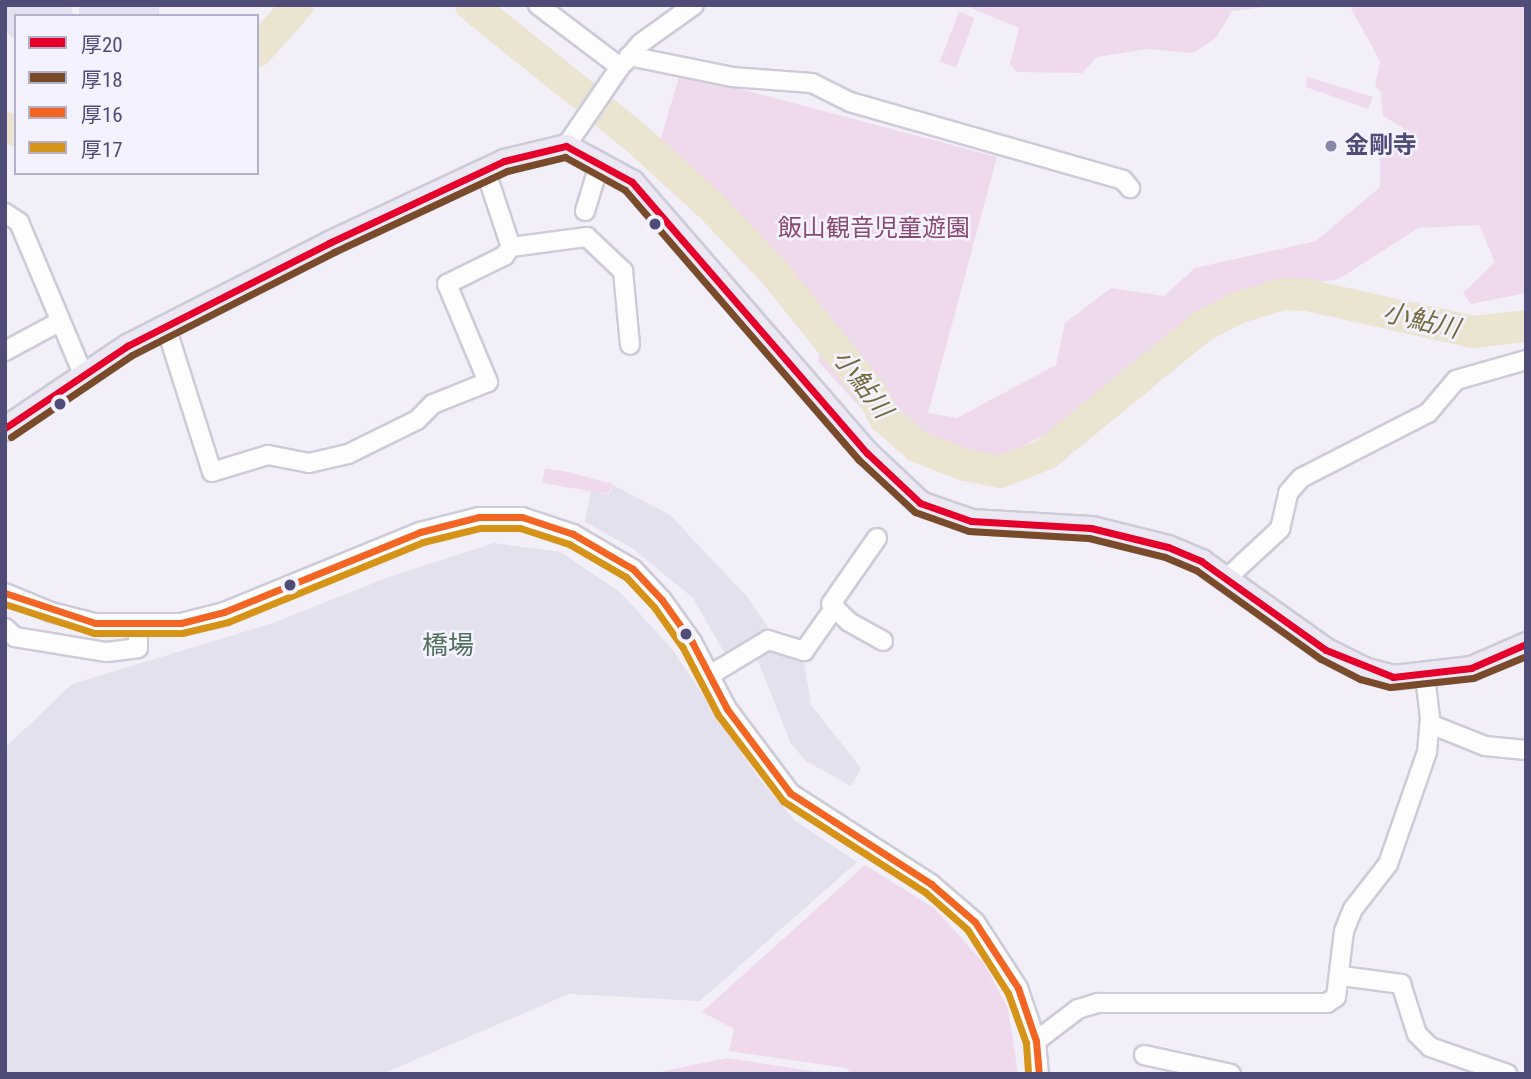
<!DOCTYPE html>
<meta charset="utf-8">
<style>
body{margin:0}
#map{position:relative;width:1531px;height:1079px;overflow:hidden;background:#f2eff9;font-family:"Roboto Condensed","Noto Sans JP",sans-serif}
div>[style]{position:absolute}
.industrial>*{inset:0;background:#e3e1ed;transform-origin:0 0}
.green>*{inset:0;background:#eedaec;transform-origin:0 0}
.river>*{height:32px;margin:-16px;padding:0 16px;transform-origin:16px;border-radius:16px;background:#eae4d0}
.roads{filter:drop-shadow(2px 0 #cdcbd8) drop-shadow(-2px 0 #cdcbd8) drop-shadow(0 2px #cdcbd8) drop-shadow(0 -2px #cdcbd8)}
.minor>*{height:18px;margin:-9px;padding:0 9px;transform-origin:9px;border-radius:9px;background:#fdfdfe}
.major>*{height:23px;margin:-11.5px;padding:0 11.5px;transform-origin:11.5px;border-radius:11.5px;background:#ebe7f3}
.bus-1>*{height:7px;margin:-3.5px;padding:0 3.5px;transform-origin:3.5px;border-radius:3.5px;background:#e4002b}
.bus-2>*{height:7px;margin:-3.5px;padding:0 3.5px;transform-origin:3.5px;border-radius:3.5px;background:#7a4b2a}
.bus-3>*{height:7px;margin:-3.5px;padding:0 3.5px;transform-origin:3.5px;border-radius:3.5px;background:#f26522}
.bus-4>*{height:7px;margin:-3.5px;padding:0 3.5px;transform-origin:3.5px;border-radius:3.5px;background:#d59418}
.dots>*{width:19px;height:19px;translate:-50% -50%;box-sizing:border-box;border:4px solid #f5f2ff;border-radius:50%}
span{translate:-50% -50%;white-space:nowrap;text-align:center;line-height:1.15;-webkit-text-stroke:5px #f5f2ff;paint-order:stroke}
.poi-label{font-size:24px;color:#4f4d78;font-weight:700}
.left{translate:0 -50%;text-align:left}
.park-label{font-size:24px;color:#8a4b71}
.water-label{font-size:26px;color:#756d3d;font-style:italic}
.neighbourhood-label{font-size:26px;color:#4f715b}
.frame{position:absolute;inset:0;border:7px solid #4f4d78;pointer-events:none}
.legend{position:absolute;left:14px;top:14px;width:245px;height:161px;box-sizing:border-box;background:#f5f2ff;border:2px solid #b3b0c9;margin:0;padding:9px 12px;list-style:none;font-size:21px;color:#4f4d78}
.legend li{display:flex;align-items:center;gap:14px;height:35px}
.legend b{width:35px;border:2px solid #b3b0c9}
</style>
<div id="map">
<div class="industrial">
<i style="clip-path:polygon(5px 5px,71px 5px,73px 16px,16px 16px,16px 39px,5px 32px)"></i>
<i style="left:79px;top:5px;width:80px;height:11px"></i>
<i style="clip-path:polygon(613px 485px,670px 515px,749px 599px,772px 633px,729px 661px,693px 598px,632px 548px,585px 522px,591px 491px,609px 495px)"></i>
<i style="clip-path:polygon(494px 543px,561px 552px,622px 594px,672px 649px,758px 777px,795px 821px,857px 862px,700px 1001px,569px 994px,382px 1074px,5px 1074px,5px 748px,72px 684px,273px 623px,389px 577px)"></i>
<i style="clip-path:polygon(775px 644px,803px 656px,811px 705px,861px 768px,851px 786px,806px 761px,791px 744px,756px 656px)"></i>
</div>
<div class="green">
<i style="clip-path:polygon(964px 5px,1281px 5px,1232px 11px,1216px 38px,1193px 53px,1148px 49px,1097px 57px,1082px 73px,1017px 72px,1010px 64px,1019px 28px)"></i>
<i style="clip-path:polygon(1349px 5px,1526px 5px,1526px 293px,1471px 304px,1463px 293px,1495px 262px,1479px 225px,1418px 228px,1339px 279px,1243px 295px,1106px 405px,961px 476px,908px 460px,818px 361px,822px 320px,658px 149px,680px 73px,997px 157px,928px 413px,957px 418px,1056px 365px,1065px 323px,1111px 288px,1164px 296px,1195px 268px,1316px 241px,1380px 187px,1380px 148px,1406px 151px,1405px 129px,1383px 116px,1381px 92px,1375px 86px,1380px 61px)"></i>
<i style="left:959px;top:12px;width:17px;height:53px;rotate:21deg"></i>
<i style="clip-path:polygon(1307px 77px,1373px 97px,1368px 109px,1306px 87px)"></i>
<i style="clip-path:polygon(545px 469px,564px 471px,613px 484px,608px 494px,542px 483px)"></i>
<i style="clip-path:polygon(865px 865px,934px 908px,983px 962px,1008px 1008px,1018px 1074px,852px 1074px,846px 1068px,729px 1051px,734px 1029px,702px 1012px)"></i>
<i style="clip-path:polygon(727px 1058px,831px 1074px,651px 1074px)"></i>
</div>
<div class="river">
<i style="left:471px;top:5px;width:209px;rotate:38.8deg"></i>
<i style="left:634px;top:136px;width:101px;rotate:42.2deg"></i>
<i style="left:709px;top:204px;width:93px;rotate:46.3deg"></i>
<i style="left:773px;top:271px;width:154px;rotate:51.1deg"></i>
<i style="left:870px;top:391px;width:31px;rotate:61deg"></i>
<i style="left:885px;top:418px;width:43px;rotate:41.2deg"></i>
<i style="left:917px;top:446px;width:52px;rotate:21.6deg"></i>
<i style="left:965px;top:465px;width:36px;rotate:11deg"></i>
<i style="left:1000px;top:472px;width:49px;rotate:-21.4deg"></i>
<i style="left:1046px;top:454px;width:200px;rotate:-39.3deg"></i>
<i style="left:1201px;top:327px;width:41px;rotate:-27.8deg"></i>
<i style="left:1237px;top:308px;width:49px;rotate:-16.6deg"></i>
<i style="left:1284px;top:294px;width:23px;rotate:2deg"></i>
<i style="left:1307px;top:295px;width:171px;rotate:12.5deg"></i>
<i style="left:1474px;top:332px;width:52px;rotate:-6.6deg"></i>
<i style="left:257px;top:51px;width:62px;rotate:-48.3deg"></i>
<i style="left:5px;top:128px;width:11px;rotate:10deg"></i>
</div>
<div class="roads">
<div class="minor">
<i style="left:538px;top:5px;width:103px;rotate:37.1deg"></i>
<i style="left:620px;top:67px;width:96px;rotate:124.4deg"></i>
<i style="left:629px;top:56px;width:105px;rotate:11.5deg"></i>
<i style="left:732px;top:77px;width:80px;rotate:4.3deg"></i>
<i style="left:812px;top:83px;width:42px;rotate:26.6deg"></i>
<i style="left:850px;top:102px;width:284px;rotate:15.9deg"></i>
<i style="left:1123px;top:180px;width:11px;rotate:49deg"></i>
<i style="left:625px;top:62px;width:25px;rotate:-50deg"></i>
<i style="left:641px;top:43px;width:65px;rotate:-35.6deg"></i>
<i style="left:485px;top:169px;width:82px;rotate:71.6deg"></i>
<i style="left:511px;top:247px;width:77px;rotate:-7.5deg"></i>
<i style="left:587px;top:237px;width:50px;rotate:43.4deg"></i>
<i style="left:623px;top:271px;width:74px;rotate:84.6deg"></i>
<i style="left:585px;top:211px;width:51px;rotate:-73deg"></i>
<i style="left:5px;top:213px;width:17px;rotate:33deg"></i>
<i style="left:19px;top:222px;width:165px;rotate:67.2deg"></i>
<i style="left:166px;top:327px;width:152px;rotate:72.4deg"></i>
<i style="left:212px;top:472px;width:59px;rotate:-16.9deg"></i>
<i style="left:268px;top:455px;width:42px;rotate:11deg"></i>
<i style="left:309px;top:463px;width:40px;rotate:-13deg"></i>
<i style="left:348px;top:454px;width:77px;rotate:-26.2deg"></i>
<i style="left:417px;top:420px;width:23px;rotate:-45deg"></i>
<i style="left:433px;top:404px;width:59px;rotate:-21.8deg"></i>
<i style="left:488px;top:382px;width:106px;rotate:-112.7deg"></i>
<i style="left:447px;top:284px;width:64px;rotate:-26.2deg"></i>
<i style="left:504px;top:256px;width:11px;rotate:-52deg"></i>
<i style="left:5px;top:351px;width:61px;rotate:-28.2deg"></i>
<i style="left:877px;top:538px;width:80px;rotate:124.9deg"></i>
<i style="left:831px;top:604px;width:25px;rotate:45deg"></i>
<i style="left:849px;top:622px;width:39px;rotate:29deg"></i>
<i style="left:1226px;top:579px;width:74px;rotate:-42.8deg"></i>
<i style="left:1280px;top:529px;width:37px;rotate:-77deg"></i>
<i style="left:1288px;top:493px;width:20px;rotate:-49deg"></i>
<i style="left:1301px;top:478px;width:143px;rotate:-27.1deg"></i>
<i style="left:1428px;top:413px;width:43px;rotate:-49.7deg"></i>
<i style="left:1456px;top:380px;width:73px;rotate:-15.9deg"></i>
<i style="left:5px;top:593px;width:50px;rotate:22.4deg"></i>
<i style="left:51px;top:612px;width:45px;rotate:14deg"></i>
<i style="left:95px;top:623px;width:86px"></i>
<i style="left:181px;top:623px;width:44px;rotate:-14.3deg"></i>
<i style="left:224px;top:612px;width:212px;rotate:-22.2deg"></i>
<i style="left:420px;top:532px;width:61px;rotate:-14.3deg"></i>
<i style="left:479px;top:517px;width:43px"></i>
<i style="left:522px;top:517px;width:54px;rotate:18.4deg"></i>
<i style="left:573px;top:534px;width:69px;rotate:30.3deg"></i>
<i style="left:633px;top:569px;width:42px;rotate:46.9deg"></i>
<i style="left:662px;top:600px;width:52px;rotate:54.5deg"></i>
<i style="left:692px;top:642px;width:76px;rotate:62.4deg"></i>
<i style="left:727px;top:709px;width:105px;rotate:53.1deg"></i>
<i style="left:790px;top:793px;width:168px;rotate:32.8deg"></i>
<i style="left:931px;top:884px;width:58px;rotate:40.8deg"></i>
<i style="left:975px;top:922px;width:79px;rotate:56.9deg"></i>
<i style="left:1018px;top:988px;width:56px;rotate:71.2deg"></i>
<i style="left:1036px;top:1041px;width:33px;rotate:85deg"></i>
<i style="left:5px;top:628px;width:13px;rotate:42deg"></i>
<i style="left:15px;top:637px;width:93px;rotate:9.3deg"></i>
<i style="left:107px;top:652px;width:31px;rotate:-7deg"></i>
<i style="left:138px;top:648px;width:22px;rotate:-90deg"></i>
<i style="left:710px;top:675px;width:68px;rotate:-31.1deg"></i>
<i style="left:768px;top:640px;width:38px;rotate:17deg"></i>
<i style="left:804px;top:651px;width:54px;rotate:-54.8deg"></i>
<i style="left:1430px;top:724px;width:59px;rotate:21.8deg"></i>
<i style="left:1485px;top:746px;width:41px;rotate:5.6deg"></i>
<i style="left:1342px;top:976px;width:60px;rotate:7.7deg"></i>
<i style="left:1401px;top:984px;width:52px;rotate:72.3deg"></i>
<i style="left:1417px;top:1034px;width:18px;rotate:45deg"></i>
<i style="left:1430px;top:1047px;width:82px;rotate:19.3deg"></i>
<i style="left:1036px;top:1041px;width:53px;rotate:-37.3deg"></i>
<i style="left:1078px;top:1009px;width:21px;rotate:-17deg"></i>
<i style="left:1098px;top:1003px;width:229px"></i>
<i style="left:1327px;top:1003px;width:11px;rotate:-34deg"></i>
<i style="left:1336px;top:997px;width:66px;rotate:-83.1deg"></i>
<i style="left:1344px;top:931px;width:24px;rotate:-68deg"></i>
<i style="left:1353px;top:909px;width:57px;rotate:-52.1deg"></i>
<i style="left:1388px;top:864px;width:119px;rotate:-70.8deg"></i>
<i style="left:1427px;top:752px;width:34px;rotate:-85deg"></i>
<i style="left:1430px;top:718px;width:42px;rotate:-96.8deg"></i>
<i style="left:1144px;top:1055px;width:89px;rotate:12.3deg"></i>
</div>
<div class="major">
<i style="left:5px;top:428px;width:147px;rotate:-33.9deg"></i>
<i style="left:127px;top:346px;width:227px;rotate:-27deg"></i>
<i style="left:329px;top:243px;width:193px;rotate:-25.1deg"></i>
<i style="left:504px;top:161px;width:64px;rotate:-13.6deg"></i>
<i style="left:566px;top:146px;width:75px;rotate:28.6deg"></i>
<i style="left:632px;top:182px;width:359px;rotate:49.1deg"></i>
<i style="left:867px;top:453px;width:73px;rotate:43.3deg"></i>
<i style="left:920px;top:503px;width:54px;rotate:19.4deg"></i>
<i style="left:971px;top:521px;width:120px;rotate:3.3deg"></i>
<i style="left:1091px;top:528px;width:79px;rotate:13.9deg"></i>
<i style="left:1168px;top:547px;width:36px;rotate:23deg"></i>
<i style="left:1201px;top:561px;width:153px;rotate:35.5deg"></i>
<i style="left:1326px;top:650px;width:42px;rotate:26.6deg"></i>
<i style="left:1364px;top:669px;width:30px;rotate:15deg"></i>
<i style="left:1393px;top:677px;width:79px;rotate:-6.6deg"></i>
<i style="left:1471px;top:668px;width:60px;rotate:-23.6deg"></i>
</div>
</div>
<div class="bus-1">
<i style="left:5px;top:428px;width:147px;rotate:-33.9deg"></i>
<i style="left:127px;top:346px;width:227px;rotate:-27deg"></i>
<i style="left:329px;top:243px;width:193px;rotate:-25.1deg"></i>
<i style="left:504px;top:161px;width:64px;rotate:-13.6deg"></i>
<i style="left:566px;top:146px;width:75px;rotate:28.6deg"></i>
<i style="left:632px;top:182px;width:359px;rotate:49.1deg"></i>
<i style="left:867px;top:453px;width:73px;rotate:43.3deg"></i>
<i style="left:920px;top:503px;width:54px;rotate:19.4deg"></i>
<i style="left:971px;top:521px;width:120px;rotate:3.3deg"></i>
<i style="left:1091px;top:528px;width:79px;rotate:13.9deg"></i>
<i style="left:1168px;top:547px;width:36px;rotate:23deg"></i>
<i style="left:1201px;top:561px;width:153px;rotate:35.5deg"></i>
<i style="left:1326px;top:650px;width:72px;rotate:21.9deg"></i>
<i style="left:1393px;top:677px;width:79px;rotate:-6.6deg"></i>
<i style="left:1471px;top:668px;width:60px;rotate:-23.6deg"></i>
</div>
<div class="bus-2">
<i style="left:11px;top:437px;width:146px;rotate:-34.1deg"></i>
<i style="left:132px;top:355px;width:227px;rotate:-27deg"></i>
<i style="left:334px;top:252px;width:191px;rotate:-25.1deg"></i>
<i style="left:507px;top:171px;width:60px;rotate:-13.6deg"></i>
<i style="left:565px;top:157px;width:68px;rotate:28.8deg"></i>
<i style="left:625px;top:190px;width:357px;rotate:49.1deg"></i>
<i style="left:859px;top:460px;width:76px;rotate:42.9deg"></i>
<i style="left:915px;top:512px;width:57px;rotate:19.4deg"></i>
<i style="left:969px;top:531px;width:120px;rotate:3.3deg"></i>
<i style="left:1089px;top:538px;width:78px;rotate:14deg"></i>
<i style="left:1165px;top:557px;width:34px;rotate:23deg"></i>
<i style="left:1196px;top:570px;width:153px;rotate:35.5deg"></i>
<i style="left:1321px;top:659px;width:44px;rotate:27.1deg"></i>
<i style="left:1360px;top:679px;width:31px;rotate:15deg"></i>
<i style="left:1390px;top:687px;width:83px;rotate:-6.2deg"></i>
<i style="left:1473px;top:678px;width:57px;rotate:-22.5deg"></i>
</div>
<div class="bus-3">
<i style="left:5px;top:593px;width:95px;rotate:18.4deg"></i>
<i style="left:95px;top:623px;width:86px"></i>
<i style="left:181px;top:623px;width:44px;rotate:-14.3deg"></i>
<i style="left:224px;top:612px;width:212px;rotate:-22.2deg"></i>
<i style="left:420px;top:532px;width:61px;rotate:-14.3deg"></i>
<i style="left:479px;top:517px;width:43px"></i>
<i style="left:522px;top:517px;width:54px;rotate:18.4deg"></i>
<i style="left:573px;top:534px;width:69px;rotate:30.3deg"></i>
<i style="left:633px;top:569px;width:42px;rotate:46.9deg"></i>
<i style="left:662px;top:600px;width:52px;rotate:54.5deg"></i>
<i style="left:692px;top:642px;width:76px;rotate:62.4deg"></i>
<i style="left:727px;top:709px;width:105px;rotate:53.1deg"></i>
<i style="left:790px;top:793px;width:168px;rotate:32.8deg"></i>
<i style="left:931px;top:884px;width:58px;rotate:40.8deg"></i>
<i style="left:975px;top:922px;width:79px;rotate:56.9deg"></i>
<i style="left:1018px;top:988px;width:56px;rotate:71.2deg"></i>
<i style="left:1036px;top:1041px;width:33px;rotate:85deg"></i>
</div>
<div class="bus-4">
<i style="left:5px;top:604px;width:94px;rotate:18deg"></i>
<i style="left:94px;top:633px;width:88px"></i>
<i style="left:182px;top:633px;width:47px;rotate:-13.4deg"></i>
<i style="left:228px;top:622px;width:211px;rotate:-22.3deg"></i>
<i style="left:423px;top:542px;width:59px;rotate:-13.8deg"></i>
<i style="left:480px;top:528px;width:40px"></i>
<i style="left:520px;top:528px;width:52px;rotate:18.1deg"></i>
<i style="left:569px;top:544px;width:66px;rotate:30.1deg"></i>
<i style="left:626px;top:577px;width:41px;rotate:47deg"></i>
<i style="left:654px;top:607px;width:50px;rotate:54.7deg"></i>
<i style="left:683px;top:648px;width:76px;rotate:62.4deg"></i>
<i style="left:718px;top:715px;width:108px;rotate:52.9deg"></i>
<i style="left:783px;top:801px;width:169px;rotate:32.7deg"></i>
<i style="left:925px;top:892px;width:56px;rotate:41.4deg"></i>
<i style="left:967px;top:929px;width:76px;rotate:57.4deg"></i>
<i style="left:1008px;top:993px;width:53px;rotate:70.2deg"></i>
<i style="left:1026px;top:1043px;width:31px;rotate:86deg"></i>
</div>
<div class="dots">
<i style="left:1331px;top:146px;background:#8886a5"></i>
<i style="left:655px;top:224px;background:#4f4d78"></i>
<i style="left:60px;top:404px;background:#4f4d78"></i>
<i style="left:290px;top:585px;background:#4f4d78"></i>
<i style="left:686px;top:634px;background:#4f4d78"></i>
</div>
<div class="poi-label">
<span class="left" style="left:1345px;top:146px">金剛寺</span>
</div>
<div class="park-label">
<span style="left:874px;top:229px">飯山観音児童遊園</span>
</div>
<div class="water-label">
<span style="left:1421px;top:321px;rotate:13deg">小鮎川</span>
<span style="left:862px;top:384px;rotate:53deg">小鮎川</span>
</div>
<div class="neighbourhood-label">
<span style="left:448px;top:646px">橋場</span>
</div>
<div class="frame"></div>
<ul class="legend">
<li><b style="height:9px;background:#e4002b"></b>厚20</li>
<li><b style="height:9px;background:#7a4b2a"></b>厚18</li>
<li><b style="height:9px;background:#f26522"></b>厚16</li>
<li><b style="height:9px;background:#d59418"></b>厚17</li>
</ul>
</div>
